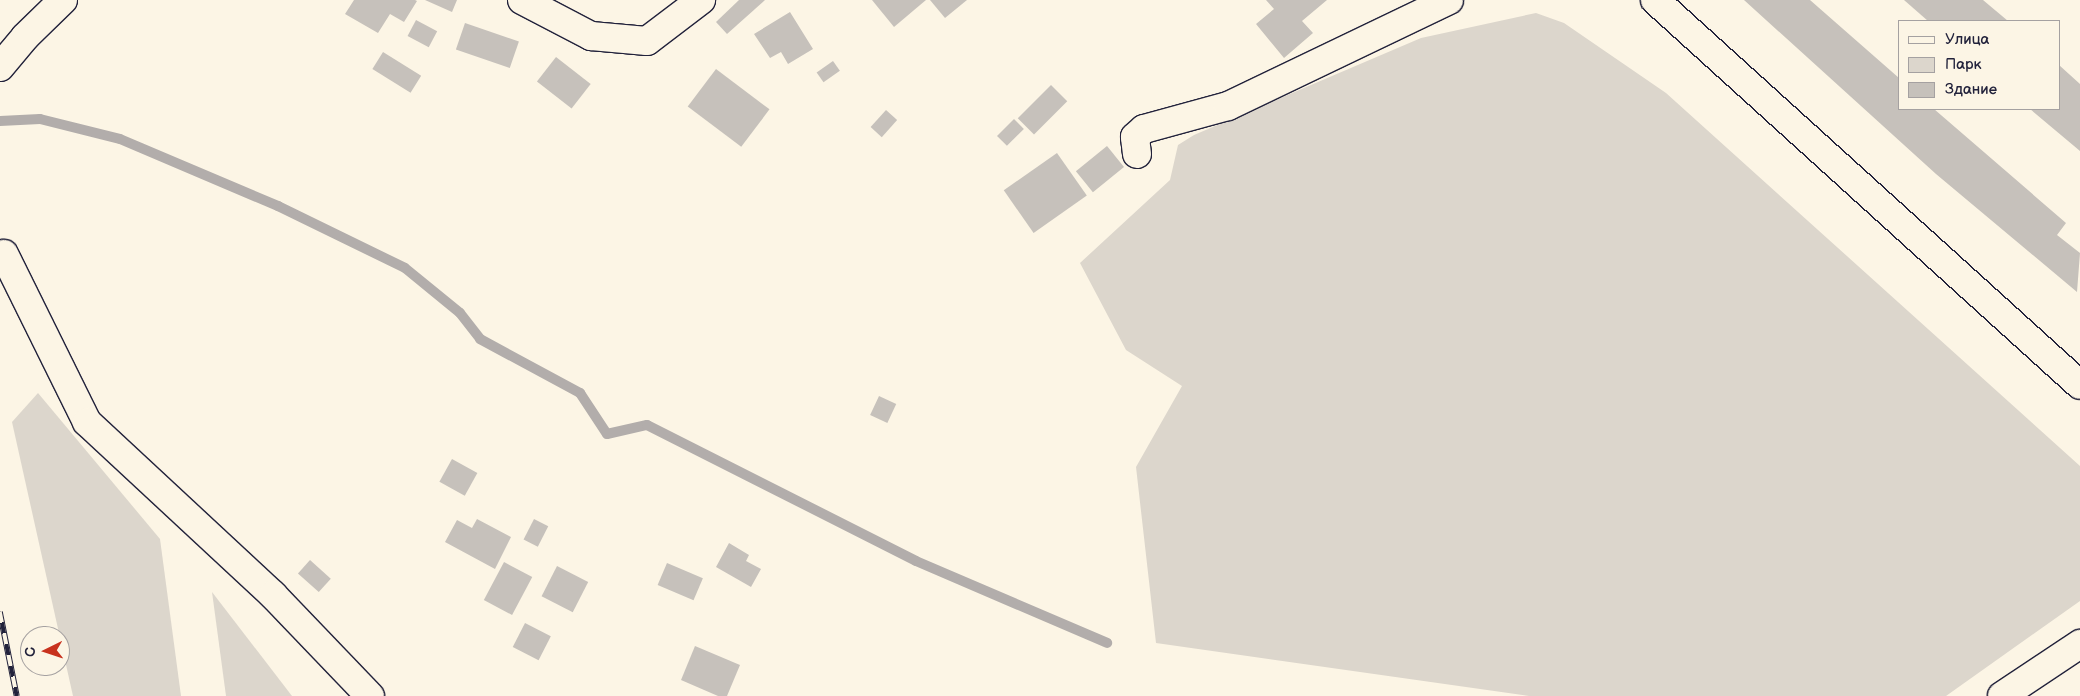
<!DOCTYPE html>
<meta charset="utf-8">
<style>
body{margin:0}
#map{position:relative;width:2080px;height:696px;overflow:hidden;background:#fcf5e5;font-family:"Balsamiq Sans",sans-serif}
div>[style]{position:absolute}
.green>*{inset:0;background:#dcd6cc}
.stream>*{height:10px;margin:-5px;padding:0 5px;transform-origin:5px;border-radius:5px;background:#b2adab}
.building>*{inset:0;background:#c6c1bb;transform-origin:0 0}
.roads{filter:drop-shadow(1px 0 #22223b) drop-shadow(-1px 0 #22223b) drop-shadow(0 1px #22223b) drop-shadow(0 -1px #22223b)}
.minor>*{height:28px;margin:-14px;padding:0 14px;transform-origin:14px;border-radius:14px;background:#fcf5e5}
.rail>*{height:5.5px;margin-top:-2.75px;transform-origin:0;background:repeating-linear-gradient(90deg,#fcf5e5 0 11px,#22223b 0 22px);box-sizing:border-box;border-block:1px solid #22223b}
span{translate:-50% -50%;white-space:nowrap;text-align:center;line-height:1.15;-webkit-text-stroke:5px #fcf5e5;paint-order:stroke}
.legend{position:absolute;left:1898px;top:20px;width:162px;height:90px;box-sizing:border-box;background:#fcf5e5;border:1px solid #a5a1a1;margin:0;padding:6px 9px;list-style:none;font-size:15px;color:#22223b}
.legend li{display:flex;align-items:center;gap:10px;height:25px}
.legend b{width:25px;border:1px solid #a5a1a1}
.north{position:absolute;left:20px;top:626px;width:50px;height:50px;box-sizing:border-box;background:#fcf5e5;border:1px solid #a5a1a1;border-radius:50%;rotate:266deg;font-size:14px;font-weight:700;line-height:20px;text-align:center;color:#22223b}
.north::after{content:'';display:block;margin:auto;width:18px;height:22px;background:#c8321e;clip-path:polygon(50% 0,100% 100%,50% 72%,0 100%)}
</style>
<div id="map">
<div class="green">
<i style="clip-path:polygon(1536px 13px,1564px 23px,1666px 93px,2080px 466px,2080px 601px,1946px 696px,1529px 696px,1156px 643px,1136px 467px,1182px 386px,1126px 350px,1080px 263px,1170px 180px,1178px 145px,1194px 135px,1421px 38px)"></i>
<i style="clip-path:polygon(38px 393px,160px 539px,181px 696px,73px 696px,12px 422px)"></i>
<i style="clip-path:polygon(212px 592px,292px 696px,226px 696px)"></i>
</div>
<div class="stream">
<i style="left:0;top:121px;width:40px;rotate:-2.9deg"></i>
<i style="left:40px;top:119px;width:82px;rotate:14deg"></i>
<i style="left:120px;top:139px;width:172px;rotate:23deg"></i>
<i style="left:278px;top:206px;width:141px;rotate:26deg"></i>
<i style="left:405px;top:268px;width:71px;rotate:39.3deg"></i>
<i style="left:460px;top:313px;width:33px;rotate:52deg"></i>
<i style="left:480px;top:339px;width:114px;rotate:28.4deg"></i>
<i style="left:580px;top:393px;width:49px;rotate:56.6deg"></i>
<i style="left:607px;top:434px;width:41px;rotate:-12.7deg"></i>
<i style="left:647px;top:425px;width:301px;rotate:26.8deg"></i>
<i style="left:916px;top:561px;width:208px;rotate:23.2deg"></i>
</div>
<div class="building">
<i style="clip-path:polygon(354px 0,415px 0,417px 1px,404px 22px,390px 14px,378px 33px,345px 14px)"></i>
<i style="clip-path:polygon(425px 0,457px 0,452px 12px)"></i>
<i style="clip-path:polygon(739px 0,765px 0,727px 34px,716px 22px)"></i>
<i style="clip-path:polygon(872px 0,926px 0,894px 27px)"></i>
<i style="clip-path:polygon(930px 0,967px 0,945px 18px)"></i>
<i style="clip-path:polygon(1266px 0,1327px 0,1302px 21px,1313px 33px,1284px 58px,1256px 24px,1274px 9px)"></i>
<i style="clip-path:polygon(1744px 0,1810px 0,1899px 78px,1899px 109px,1934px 109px,2066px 223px,2057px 235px,2080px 253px,2077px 292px,1936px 174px)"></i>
<i style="clip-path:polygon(1904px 0,1983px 0,2008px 21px,1928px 21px)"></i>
<i style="clip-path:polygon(790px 12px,813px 49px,788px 64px,781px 52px,770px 58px,754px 34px)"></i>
<i style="left:416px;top:20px;width:24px;height:18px;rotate:28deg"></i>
<i style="left:465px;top:23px;width:57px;height:28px;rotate:19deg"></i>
<i style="left:383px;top:52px;width:45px;height:20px;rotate:32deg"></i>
<i style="left:556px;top:57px;width:44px;height:31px;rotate:38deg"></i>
<i style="left:833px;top:61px;width:12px;height:20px;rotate:55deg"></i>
<i style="clip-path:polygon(2059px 65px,2080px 84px,2080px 151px,2030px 109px,2059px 109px)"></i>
<i style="left:716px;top:69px;width:67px;height:47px;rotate:37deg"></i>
<i style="left:1051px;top:85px;width:23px;height:47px;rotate:45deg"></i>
<i style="left:886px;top:110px;width:15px;height:23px;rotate:42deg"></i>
<i style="left:1014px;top:119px;width:14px;height:24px;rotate:45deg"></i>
<i style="left:1107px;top:146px;width:27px;height:40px;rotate:51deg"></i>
<i style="left:1057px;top:153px;width:52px;height:65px;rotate:55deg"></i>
<i style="left:879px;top:396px;width:19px;height:21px;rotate:25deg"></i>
<i style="left:452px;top:459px;width:29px;height:26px;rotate:29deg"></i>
<i style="clip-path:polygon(477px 519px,511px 537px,495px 569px,445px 542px,457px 520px,472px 528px)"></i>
<i style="left:534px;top:519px;width:16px;height:23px;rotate:27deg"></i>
<i style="clip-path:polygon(729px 543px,749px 555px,746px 561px,761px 569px,751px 587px,716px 567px)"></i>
<i style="left:310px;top:560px;width:28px;height:18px;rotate:42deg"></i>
<i style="left:504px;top:562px;width:32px;height:43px;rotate:28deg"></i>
<i style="left:667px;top:563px;width:39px;height:24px;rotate:23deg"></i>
<i style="left:557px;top:566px;width:35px;height:34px;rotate:27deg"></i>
<i style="left:525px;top:623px;width:29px;height:27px;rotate:27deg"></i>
<i style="clip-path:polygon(695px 646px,740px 665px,727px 696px,718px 696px,681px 680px)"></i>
</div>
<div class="roads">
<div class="minor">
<i style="left:522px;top:0;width:78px;rotate:27.6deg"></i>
<i style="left:591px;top:36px;width:56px;rotate:5.1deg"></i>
<i style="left:647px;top:41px;width:68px;rotate:-37.2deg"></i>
<i style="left:1655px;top:0;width:573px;rotate:42.17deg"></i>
<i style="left:0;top:67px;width:39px;rotate:-50deg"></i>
<i style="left:25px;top:37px;width:53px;rotate:-44.2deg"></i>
<i style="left:1137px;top:154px;width:17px;rotate:-97deg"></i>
<i style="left:1135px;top:137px;width:12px;rotate:-42deg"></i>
<i style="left:1144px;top:129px;width:87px;rotate:-15.3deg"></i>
<i style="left:1228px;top:106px;width:245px;rotate:-25.6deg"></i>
<i style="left:4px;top:254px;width:187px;rotate:63.7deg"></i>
<i style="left:87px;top:422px;width:254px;rotate:42.9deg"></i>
<i style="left:273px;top:595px;width:140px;rotate:46.2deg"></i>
<i style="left:2002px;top:696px;width:94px;rotate:-33.7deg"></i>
</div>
</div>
<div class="rail">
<i style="left:0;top:612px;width:86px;rotate:78.6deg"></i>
</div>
<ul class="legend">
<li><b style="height:6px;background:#fcf5e5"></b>Улица</li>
<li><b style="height:14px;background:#dcd6cc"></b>Парк</li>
<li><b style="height:14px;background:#c6c1bb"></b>Здание</li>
</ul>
<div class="north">С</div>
</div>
